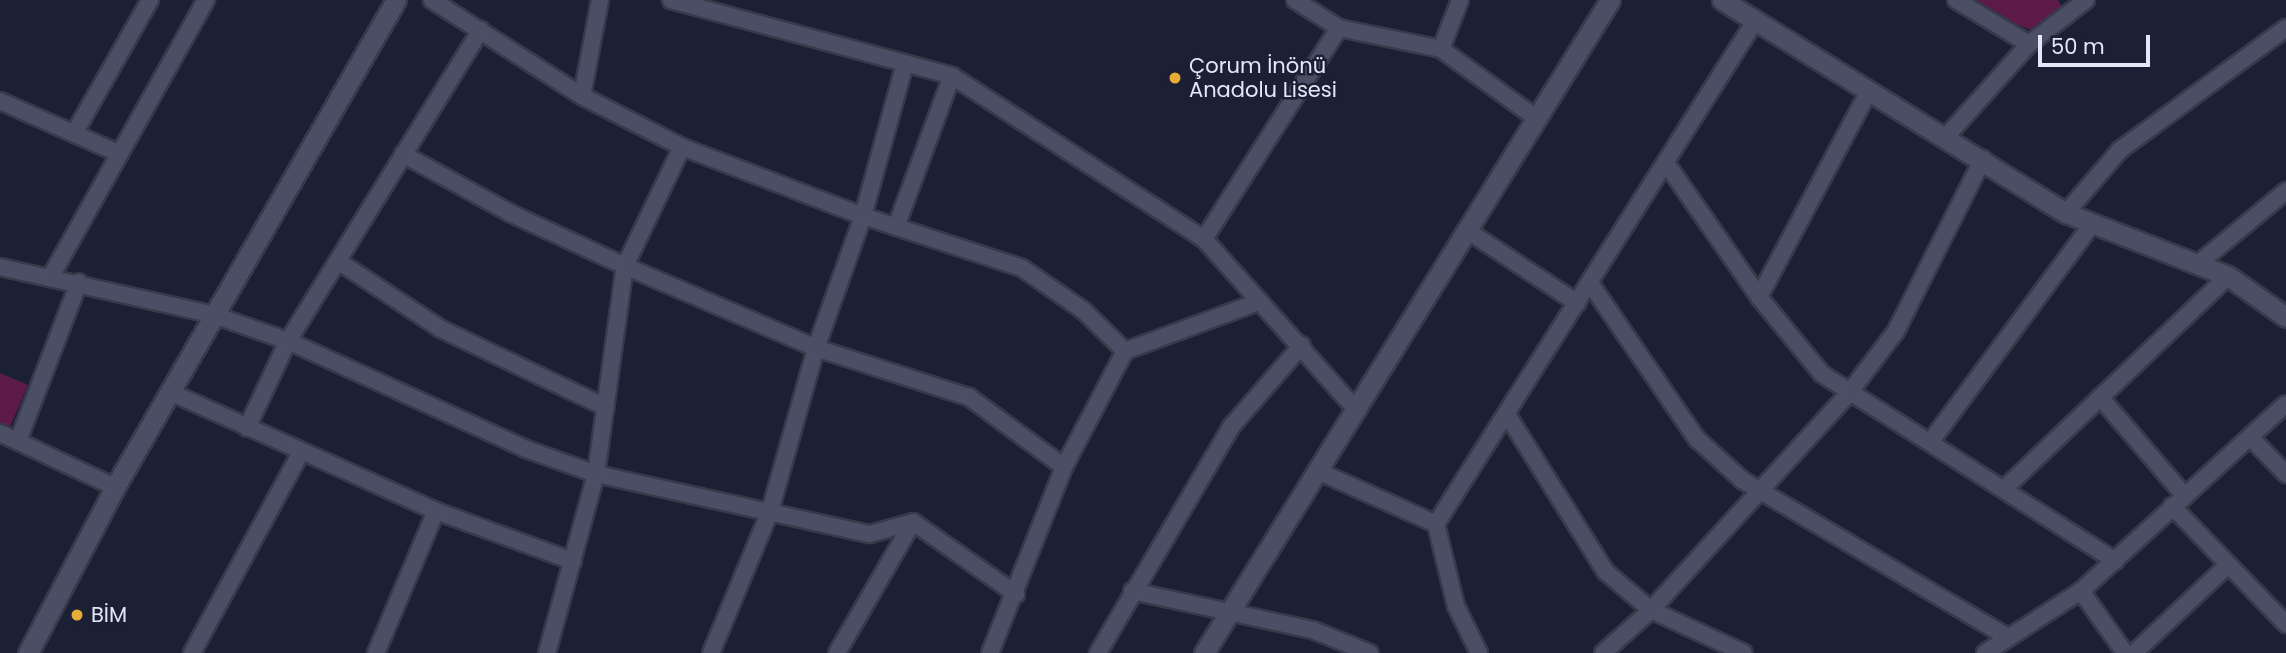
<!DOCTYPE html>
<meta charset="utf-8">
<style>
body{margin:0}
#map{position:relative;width:2286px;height:653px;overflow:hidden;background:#1c2034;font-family:Poppins,sans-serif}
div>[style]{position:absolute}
.green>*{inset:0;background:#5c1a49}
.roads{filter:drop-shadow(2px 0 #383a4b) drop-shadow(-2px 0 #383a4b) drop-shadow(0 2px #383a4b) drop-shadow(0 -2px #383a4b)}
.minor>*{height:16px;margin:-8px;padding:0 8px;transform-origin:8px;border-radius:8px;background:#4a4f66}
.tertiary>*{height:19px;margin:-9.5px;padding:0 9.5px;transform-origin:9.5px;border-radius:9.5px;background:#4a4f66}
.dots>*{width:19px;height:19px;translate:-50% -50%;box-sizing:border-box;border:4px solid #1c2034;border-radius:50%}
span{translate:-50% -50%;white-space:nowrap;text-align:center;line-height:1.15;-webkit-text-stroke:5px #1c2034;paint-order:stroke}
.poi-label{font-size:21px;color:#e4e7f5}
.left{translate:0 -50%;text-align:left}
.scale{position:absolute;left:2038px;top:35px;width:112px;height:32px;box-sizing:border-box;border:4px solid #e4e7f5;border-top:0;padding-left:9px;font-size:21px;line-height:24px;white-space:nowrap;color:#e4e7f5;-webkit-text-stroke:5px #1c2034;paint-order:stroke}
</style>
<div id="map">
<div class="green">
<i style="clip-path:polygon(1975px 0,2058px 0,2063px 9px,2035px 31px,2009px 22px)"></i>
<i style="clip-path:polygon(0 373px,28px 385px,9px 429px,0 425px)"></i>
</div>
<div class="roads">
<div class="minor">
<i style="left:432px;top:0;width:178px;rotate:32.6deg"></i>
<i style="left:582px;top:96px;width:112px;rotate:27deg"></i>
<i style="left:682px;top:147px;width:194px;rotate:20.9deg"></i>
<i style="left:863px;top:216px;width:167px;rotate:18.1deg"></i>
<i style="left:1022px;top:268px;width:75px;rotate:34.7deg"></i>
<i style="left:1084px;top:311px;width:57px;rotate:44.3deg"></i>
<i style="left:671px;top:0;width:291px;rotate:15.1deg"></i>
<i style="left:952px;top:76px;width:300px;rotate:32.9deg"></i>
<i style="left:1204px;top:239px;width:230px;rotate:48.3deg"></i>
<i style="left:1295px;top:0;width:52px;rotate:32.5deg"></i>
<i style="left:1339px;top:28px;width:104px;rotate:11.6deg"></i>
<i style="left:1441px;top:49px;width:117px;rotate:36deg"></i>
<i style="left:1956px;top:0;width:85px;rotate:31.1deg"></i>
<i style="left:1441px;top:49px;width:53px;rotate:-68.8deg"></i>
<i style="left:582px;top:96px;width:98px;rotate:-79.4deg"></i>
<i style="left:0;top:101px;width:131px;rotate:23.8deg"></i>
<i style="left:75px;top:132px;width:152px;rotate:-60.4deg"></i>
<i style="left:1945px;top:138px;width:126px;rotate:-48.2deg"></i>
<i style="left:2029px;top:44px;width:72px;rotate:-37.7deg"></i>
<i style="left:403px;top:154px;width:122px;rotate:28.9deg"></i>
<i style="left:510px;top:213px;width:127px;rotate:24.7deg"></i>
<i style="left:625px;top:266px;width:208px;rotate:23.2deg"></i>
<i style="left:816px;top:348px;width:161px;rotate:17.8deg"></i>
<i style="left:969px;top:397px;width:118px;rotate:36.4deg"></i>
<i style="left:1666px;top:163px;width:163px;rotate:55.2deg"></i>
<i style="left:1759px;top:297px;width:99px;rotate:50.7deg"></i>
<i style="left:1822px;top:374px;width:348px;rotate:32.5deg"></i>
<i style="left:2066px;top:213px;width:83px;rotate:-49.4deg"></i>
<i style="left:2120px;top:150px;width:206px;rotate:-36.3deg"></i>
<i style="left:896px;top:227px;width:161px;rotate:-69.7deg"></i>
<i style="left:1468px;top:231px;width:131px;rotate:33.4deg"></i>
<i style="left:1204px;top:239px;width:250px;rotate:-57.4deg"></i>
<i style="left:338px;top:261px;width:123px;rotate:33.4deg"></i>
<i style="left:441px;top:329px;width:182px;rotate:25.4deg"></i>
<i style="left:2199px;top:263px;width:113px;rotate:-39.6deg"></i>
<i style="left:0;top:267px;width:219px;rotate:12.6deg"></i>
<i style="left:214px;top:315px;width:78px;rotate:19.4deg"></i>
<i style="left:288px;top:341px;width:261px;rotate:24.4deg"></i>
<i style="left:526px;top:449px;width:74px;rotate:19.7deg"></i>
<i style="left:596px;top:474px;width:280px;rotate:12.4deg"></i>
<i style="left:870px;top:534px;width:45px;rotate:-15.6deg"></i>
<i style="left:913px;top:522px;width:126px;rotate:35deg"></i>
<i style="left:50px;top:278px;width:319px;rotate:-60.7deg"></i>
<i style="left:1590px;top:283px;width:189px;rotate:55.6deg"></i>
<i style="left:1697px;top:439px;width:61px;rotate:42.3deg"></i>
<i style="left:1742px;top:480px;width:309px;rotate:30.6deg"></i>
<i style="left:1759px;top:297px;width:234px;rotate:-61.9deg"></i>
<i style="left:170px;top:392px;width:291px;rotate:24.1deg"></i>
<i style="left:436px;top:511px;width:146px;rotate:20.1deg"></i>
<i style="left:2100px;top:397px;width:129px;rotate:49.4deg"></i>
<i style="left:1508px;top:416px;width:184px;rotate:57.9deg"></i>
<i style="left:1606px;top:572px;width:59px;rotate:40.2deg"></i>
<i style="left:1651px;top:610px;width:102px;rotate:24.8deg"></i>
<i style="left:247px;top:428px;width:96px;rotate:-64.8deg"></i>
<i style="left:288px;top:341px;width:366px;rotate:-58.2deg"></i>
<i style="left:0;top:433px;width:127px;rotate:25.2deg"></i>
<i style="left:2250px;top:437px;width:52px;rotate:45.8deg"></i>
<i style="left:18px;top:441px;width:170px;rotate:-69deg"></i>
<i style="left:1931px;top:441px;width:270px;rotate:-53.4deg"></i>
<i style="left:1320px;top:472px;width:127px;rotate:24.1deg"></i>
<i style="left:2006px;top:487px;width:306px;rotate:-43.5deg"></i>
<i style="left:2172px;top:506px;width:164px;rotate:46deg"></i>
<i style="left:1132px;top:591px;width:185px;rotate:12.2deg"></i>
<i style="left:1313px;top:630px;width:61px;rotate:22deg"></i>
<i style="left:2081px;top:591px;width:76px;rotate:54.6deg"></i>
<i style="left:192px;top:653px;width:229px;rotate:-61.5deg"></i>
<i style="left:376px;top:653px;width:154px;rotate:-67.1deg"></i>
<i style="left:547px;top:653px;width:186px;rotate:-74.7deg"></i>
<i style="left:596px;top:474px;width:210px;rotate:-82.1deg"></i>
<i style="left:625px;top:266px;width:132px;rotate:-64.4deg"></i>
<i style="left:711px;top:653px;width:154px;rotate:-67.4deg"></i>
<i style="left:770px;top:511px;width:169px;rotate:-74.2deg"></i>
<i style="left:816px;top:348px;width:140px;rotate:-70.4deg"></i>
<i style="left:863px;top:216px;width:158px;rotate:-74.6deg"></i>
<i style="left:837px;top:653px;width:151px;rotate:-59.9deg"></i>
<i style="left:990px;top:653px;width:200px;rotate:-68.3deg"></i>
<i style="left:1064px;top:467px;width:131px;rotate:-62.3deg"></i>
<i style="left:1125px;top:351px;width:142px;rotate:-20.2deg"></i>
<i style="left:1098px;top:653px;width:262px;rotate:-59.5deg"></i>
<i style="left:1231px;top:427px;width:108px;rotate:-49.1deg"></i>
<i style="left:1479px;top:653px;width:52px;rotate:-116.1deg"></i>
<i style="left:1456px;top:606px;width:84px;rotate:-103.7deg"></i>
<i style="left:1436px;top:524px;width:596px;rotate:-57.62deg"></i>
<i style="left:1603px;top:653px;width:64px;rotate:-41.9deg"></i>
<i style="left:1651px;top:610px;width:294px;rotate:-47.6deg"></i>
<i style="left:1849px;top:393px;width:78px;rotate:-52.8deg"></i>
<i style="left:1896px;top:331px;width:193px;rotate:-63.2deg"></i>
<i style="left:1985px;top:653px;width:114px;rotate:-32.9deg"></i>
<i style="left:2081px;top:591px;width:277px;rotate:-42.4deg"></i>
<i style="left:2134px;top:653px;width:129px;rotate:-43.1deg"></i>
</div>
<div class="tertiary">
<i style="left:1722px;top:0;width:405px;rotate:31.8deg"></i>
<i style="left:2066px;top:213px;width:174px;rotate:21.3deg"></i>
<i style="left:2228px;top:276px;width:71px;rotate:35.3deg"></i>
<i style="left:28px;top:653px;width:187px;rotate:-62.3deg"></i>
<i style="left:115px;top:487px;width:562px;rotate:-60.01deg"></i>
<i style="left:1204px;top:653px;width:769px;rotate:-58.13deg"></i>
</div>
</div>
<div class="dots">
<i style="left:1175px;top:78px;background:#e6ac36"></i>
<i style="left:77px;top:615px;background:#e6ac36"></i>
</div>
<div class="poi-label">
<span class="left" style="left:1189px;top:78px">Çorum İnönü<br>Anadolu Lisesi</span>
<span class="left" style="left:91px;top:615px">BİM</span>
</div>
<div class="scale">50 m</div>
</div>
